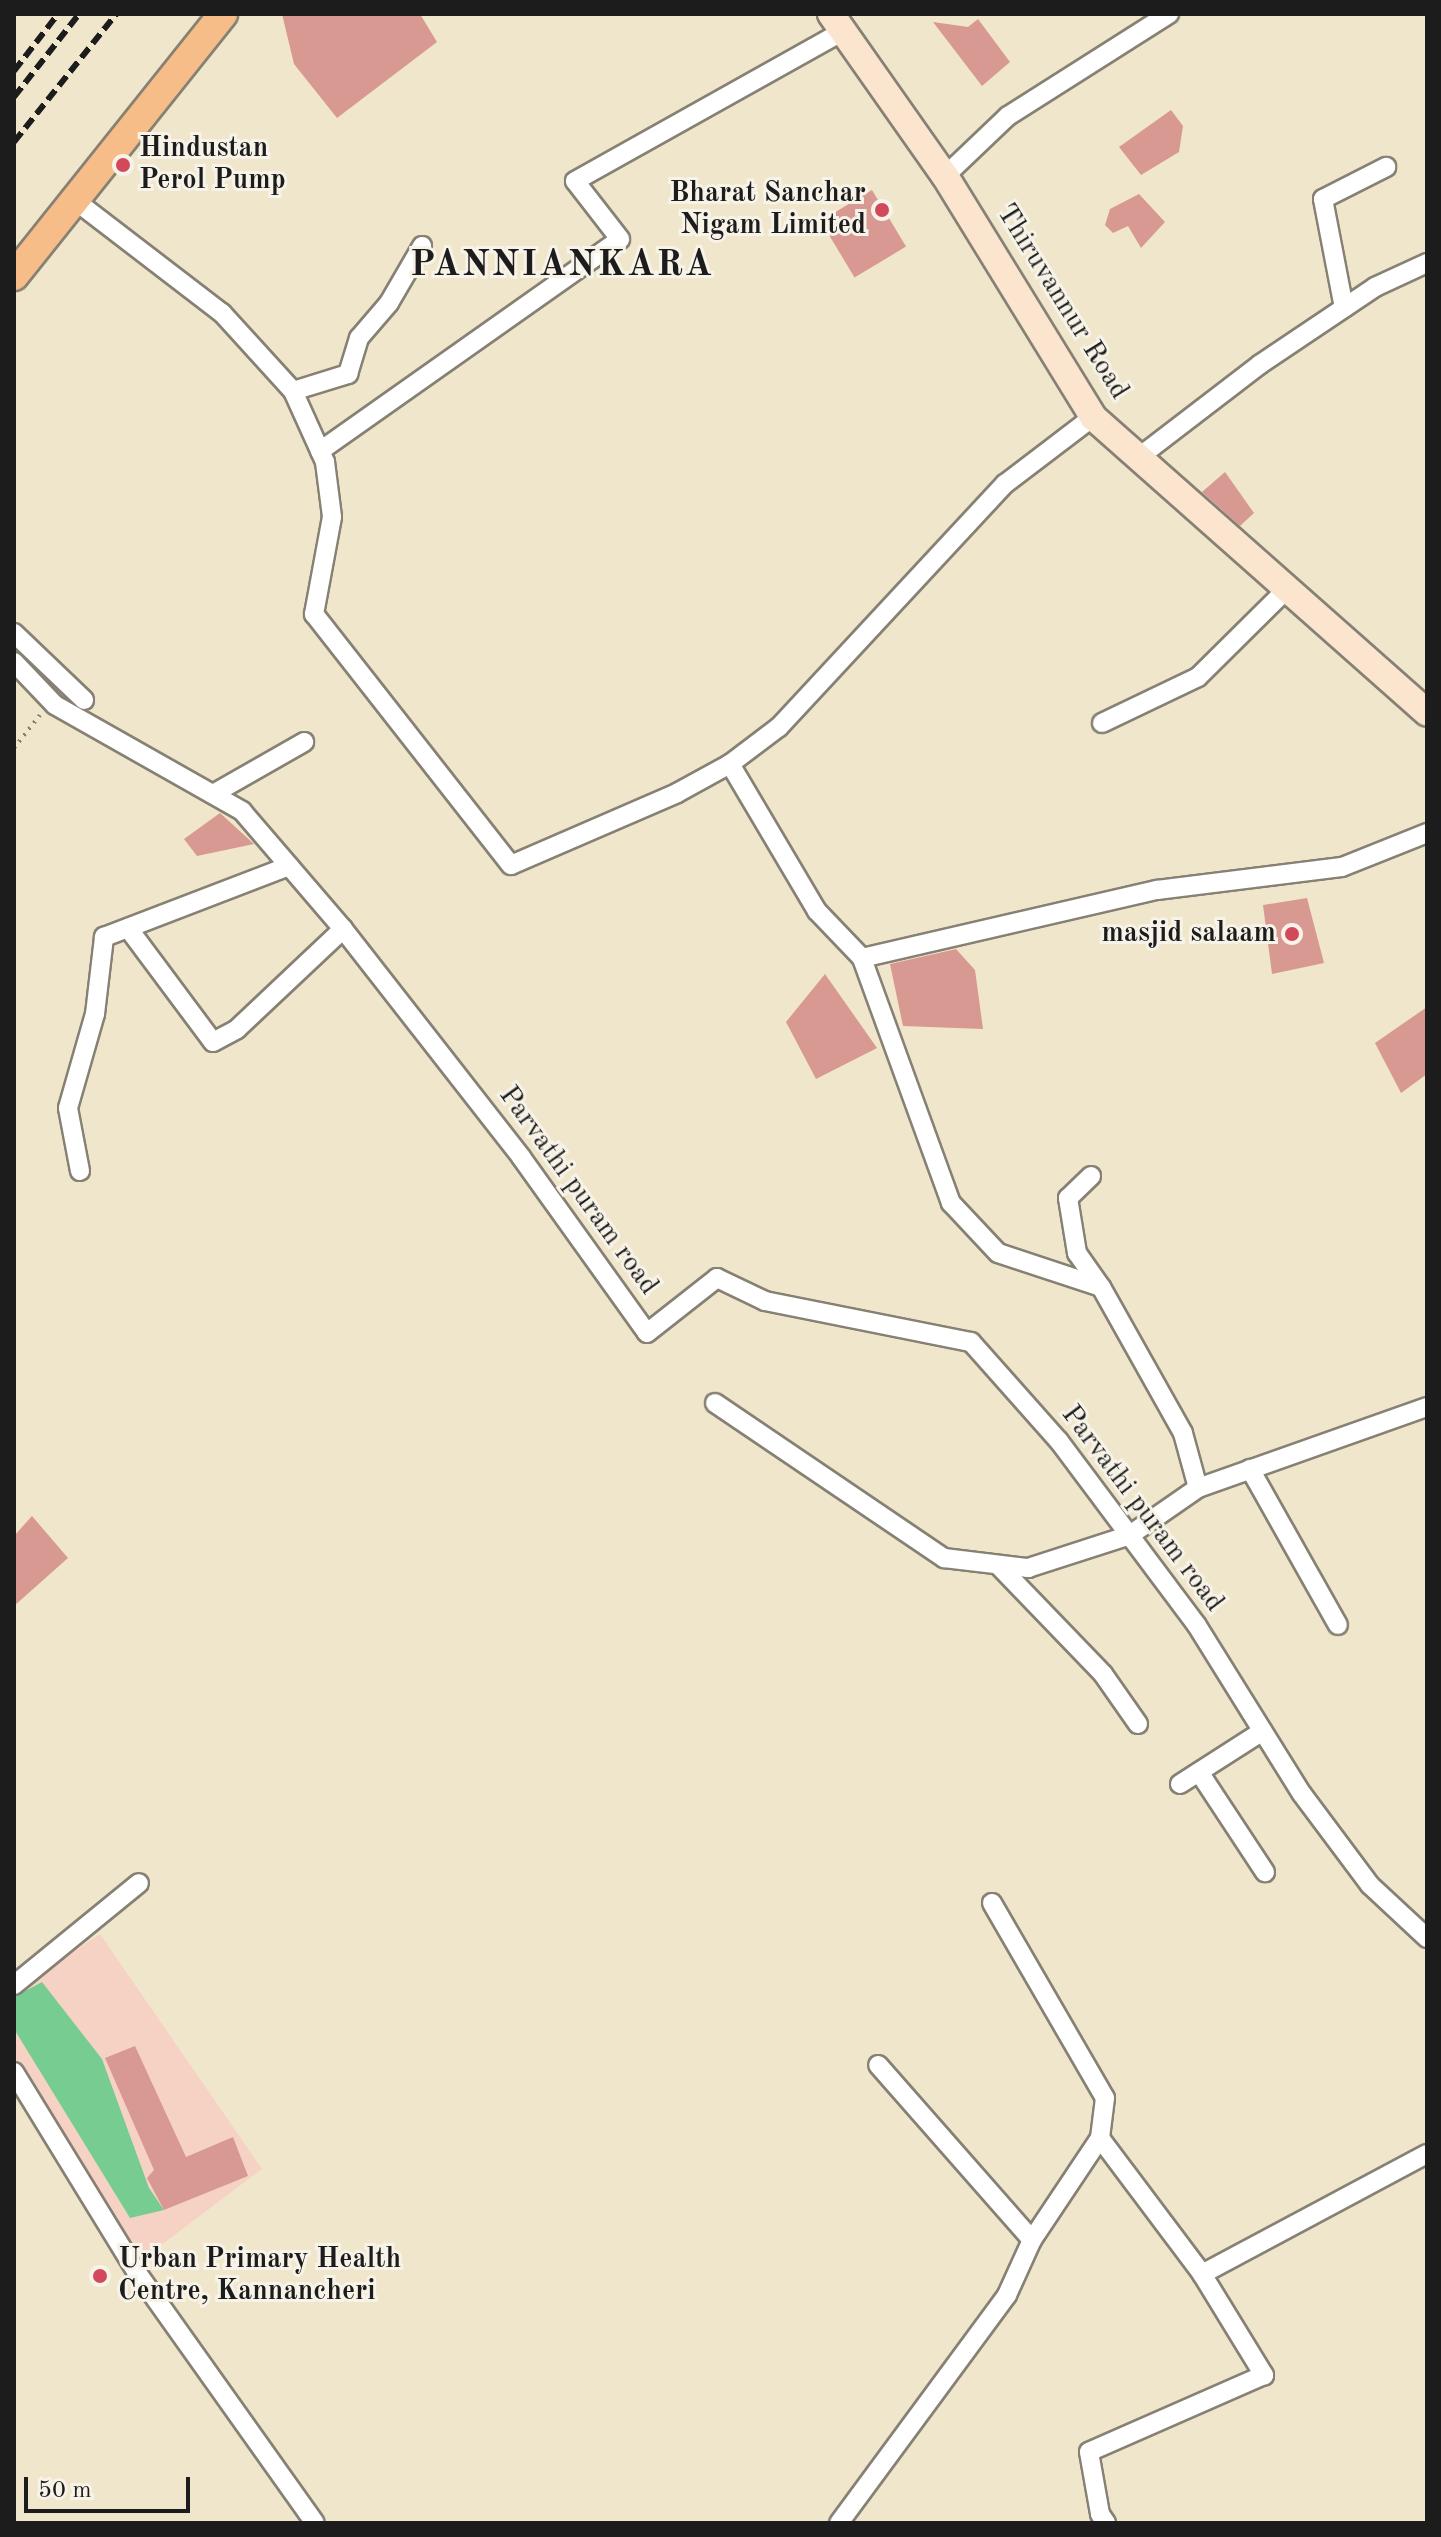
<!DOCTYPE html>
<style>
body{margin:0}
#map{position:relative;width:1441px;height:2537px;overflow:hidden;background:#f0e6cb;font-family:"Old Standard TT",serif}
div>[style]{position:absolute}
.built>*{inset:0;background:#f6d2c5}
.green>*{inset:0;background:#77cd91}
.building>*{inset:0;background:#d79992;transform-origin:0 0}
.path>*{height:4px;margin-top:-2px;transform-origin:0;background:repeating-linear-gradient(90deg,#868174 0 2px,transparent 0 8px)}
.roads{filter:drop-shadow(2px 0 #868174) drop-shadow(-2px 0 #868174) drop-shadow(0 2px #868174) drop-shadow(0 -2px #868174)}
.street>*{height:18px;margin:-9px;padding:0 9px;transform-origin:9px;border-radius:9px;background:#fff}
.secondary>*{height:26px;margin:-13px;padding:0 13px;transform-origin:13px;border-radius:13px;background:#fce5cf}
.primary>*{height:28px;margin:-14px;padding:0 14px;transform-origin:14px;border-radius:14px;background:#f7bd88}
.rail>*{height:6px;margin-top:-3px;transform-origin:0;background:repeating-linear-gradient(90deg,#1c1c1c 0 12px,transparent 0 18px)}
.dots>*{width:22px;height:22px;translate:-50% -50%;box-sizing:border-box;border:4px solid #f7f3e8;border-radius:50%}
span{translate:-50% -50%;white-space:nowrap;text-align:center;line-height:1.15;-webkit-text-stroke:6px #f7f3e8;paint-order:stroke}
.poi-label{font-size:28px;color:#1c1c1c;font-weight:700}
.left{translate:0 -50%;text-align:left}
.right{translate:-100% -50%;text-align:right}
.street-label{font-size:28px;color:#1c1c1c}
.district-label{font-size:36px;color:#1c1c1c;font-weight:700;letter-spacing:2px}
.frame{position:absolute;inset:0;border:16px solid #1c1c1c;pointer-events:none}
.scale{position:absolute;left:24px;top:2477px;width:166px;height:36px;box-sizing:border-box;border:4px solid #1c1c1c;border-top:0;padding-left:10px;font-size:24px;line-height:28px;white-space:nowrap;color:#1c1c1c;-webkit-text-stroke:6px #f7f3e8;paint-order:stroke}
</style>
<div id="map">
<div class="built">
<i style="clip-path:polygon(100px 1934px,262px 2169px,140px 2261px,14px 2056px,14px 1992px)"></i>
</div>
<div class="green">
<i style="clip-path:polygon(42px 1982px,102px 2059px,149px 2188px,164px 2210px,130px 2218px,14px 2029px,14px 1997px)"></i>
</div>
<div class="building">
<i style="clip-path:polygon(282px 14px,420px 14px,437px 42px,337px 118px,294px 64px)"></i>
<i style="clip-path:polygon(978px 19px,1010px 62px,982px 86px,933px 22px,968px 27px)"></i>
<i style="clip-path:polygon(1171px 110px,1183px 126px,1179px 152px,1141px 175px,1119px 147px)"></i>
<i style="left:872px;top:190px;width:66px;height:60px;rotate:59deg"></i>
<i style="clip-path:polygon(1139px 194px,1165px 222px,1141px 248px,1128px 226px,1113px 233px,1105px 225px,1110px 209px)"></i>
<i style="clip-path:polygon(1225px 472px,1254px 513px,1240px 526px,1202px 492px)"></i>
<i style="clip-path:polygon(220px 813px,254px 844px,197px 856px,184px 839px)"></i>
<i style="clip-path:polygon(1307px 898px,1324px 963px,1272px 974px,1263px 905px)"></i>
<i style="clip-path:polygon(956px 949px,975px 970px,983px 1029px,903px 1026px,890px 964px)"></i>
<i style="clip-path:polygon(825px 974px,877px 1048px,816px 1079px,786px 1022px)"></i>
<i style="clip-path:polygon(1427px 1007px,1427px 1074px,1401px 1093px,1375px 1043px)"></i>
<i style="clip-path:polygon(32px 1516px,68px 1558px,14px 1606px,14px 1536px)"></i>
<i style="clip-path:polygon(135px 2046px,186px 2157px,233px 2137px,248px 2176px,164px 2210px,147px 2178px,154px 2170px,105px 2058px)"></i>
</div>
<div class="path">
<i style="left:14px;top:748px;width:42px;rotate:-51.8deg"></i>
</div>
<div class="roads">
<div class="street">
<i style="left:945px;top:176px;width:87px;rotate:-43.6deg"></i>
<i style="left:1008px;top:116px;width:191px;rotate:-32.4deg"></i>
<i style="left:72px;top:198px;width:189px;rotate:37.5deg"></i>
<i style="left:222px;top:313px;width:105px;rotate:47.7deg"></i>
<i style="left:293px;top:391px;width:78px;rotate:65.7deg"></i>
<i style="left:325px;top:462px;width:55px;rotate:82.7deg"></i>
<i style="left:332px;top:517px;width:99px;rotate:100.5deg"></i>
<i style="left:314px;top:614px;width:319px;rotate:51.9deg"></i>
<i style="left:511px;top:865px;width:181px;rotate:-23.4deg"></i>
<i style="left:677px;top:793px;width:60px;rotate:-28.7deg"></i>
<i style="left:730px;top:764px;width:61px;rotate:-37.1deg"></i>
<i style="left:779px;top:727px;width:332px;rotate:-47.1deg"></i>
<i style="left:1005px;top:484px;width:111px;rotate:-37.3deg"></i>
<i style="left:1344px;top:308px;width:111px;rotate:-100.9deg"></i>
<i style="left:1323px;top:199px;width:71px;rotate:-26.9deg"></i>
<i style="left:293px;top:391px;width:58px;rotate:-17.2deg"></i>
<i style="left:348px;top:374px;width:38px;rotate:-73deg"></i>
<i style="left:359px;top:338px;width:46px;rotate:-49.4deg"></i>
<i style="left:389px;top:303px;width:66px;rotate:-59.9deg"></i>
<i style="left:320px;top:451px;width:367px;rotate:-35.2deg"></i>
<i style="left:620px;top:239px;width:73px;rotate:-127.8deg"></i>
<i style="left:575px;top:181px;width:307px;rotate:-29.2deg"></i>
<i style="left:1138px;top:458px;width:153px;rotate:-37.5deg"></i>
<i style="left:1259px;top:365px;width:140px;rotate:-33.9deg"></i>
<i style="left:1375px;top:287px;width:57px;rotate:-24.8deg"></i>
<i style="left:14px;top:633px;width:97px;rotate:43.7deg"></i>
<i style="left:14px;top:662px;width:59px;rotate:46.4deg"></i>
<i style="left:55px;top:705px;width:215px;rotate:29.5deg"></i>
<i style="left:242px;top:811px;width:155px;rotate:49.4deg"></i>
<i style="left:343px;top:929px;width:289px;rotate:52deg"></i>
<i style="left:521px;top:1157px;width:216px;rotate:54.4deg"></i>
<i style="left:647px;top:1333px;width:89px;rotate:-38.2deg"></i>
<i style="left:717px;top:1278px;width:53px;rotate:25.6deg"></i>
<i style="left:765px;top:1301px;width:210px;rotate:11.3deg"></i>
<i style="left:971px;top:1342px;width:132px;rotate:48.4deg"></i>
<i style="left:1059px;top:1441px;width:229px;rotate:53.2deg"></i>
<i style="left:1196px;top:1624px;width:200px;rotate:58.1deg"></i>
<i style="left:1302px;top:1794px;width:114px;rotate:53.2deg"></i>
<i style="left:1370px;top:1885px;width:78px;rotate:42.9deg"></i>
<i style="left:1102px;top:723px;width:106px;rotate:-25.6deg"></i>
<i style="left:1198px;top:677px;width:124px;rotate:-44.7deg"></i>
<i style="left:213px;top:794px;width:105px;rotate:-29.7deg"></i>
<i style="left:128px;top:928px;width:142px;rotate:53.3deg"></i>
<i style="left:213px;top:1042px;width:27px;rotate:-28deg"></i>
<i style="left:237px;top:1029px;width:146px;rotate:-43.3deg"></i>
<i style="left:862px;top:958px;width:303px;rotate:-13deg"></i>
<i style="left:1157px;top:890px;width:186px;rotate:-7.1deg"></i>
<i style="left:1342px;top:867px;width:92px;rotate:-21.8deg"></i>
<i style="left:80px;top:1171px;width:64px;rotate:-100.8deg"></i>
<i style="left:68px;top:1108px;width:98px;rotate:-74deg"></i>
<i style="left:95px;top:1014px;width:78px;rotate:-83.3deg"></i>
<i style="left:104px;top:937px;width:198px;rotate:-21deg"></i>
<i style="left:1091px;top:1176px;width:32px;rotate:136deg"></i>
<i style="left:1068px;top:1198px;width:56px;rotate:80.7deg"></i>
<i style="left:1077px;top:1253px;width:42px;rotate:54.8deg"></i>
<i style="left:715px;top:1403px;width:277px;rotate:34.1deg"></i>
<i style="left:944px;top:1558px;width:85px;rotate:6.8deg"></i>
<i style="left:1028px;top:1568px;width:107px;rotate:-17.9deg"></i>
<i style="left:1130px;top:1535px;width:83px;rotate:-34.7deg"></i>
<i style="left:1198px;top:1488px;width:57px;rotate:-105.3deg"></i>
<i style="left:1183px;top:1433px;width:167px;rotate:-119.3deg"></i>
<i style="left:1101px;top:1287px;width:108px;rotate:-161.7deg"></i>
<i style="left:998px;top:1253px;width:69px;rotate:-133.2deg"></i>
<i style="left:951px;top:1203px;width:261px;rotate:-110deg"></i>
<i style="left:862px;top:958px;width:65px;rotate:-133.8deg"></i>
<i style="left:817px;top:911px;width:171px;rotate:-120.6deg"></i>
<i style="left:1250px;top:1469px;width:179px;rotate:60.6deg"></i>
<i style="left:1198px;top:1488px;width:243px;rotate:-19.5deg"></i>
<i style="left:1000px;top:1567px;width:149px;rotate:46.1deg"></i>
<i style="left:1103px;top:1674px;width:61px;rotate:55deg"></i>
<i style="left:1199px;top:1772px;width:120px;rotate:56.6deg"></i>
<i style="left:1180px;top:1784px;width:98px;rotate:-32.6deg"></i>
<i style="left:992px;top:1903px;width:225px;rotate:59.9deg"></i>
<i style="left:1105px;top:2098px;width:40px;rotate:97.1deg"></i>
<i style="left:1100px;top:2138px;width:123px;rotate:123.7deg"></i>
<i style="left:14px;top:1985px;width:161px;rotate:-39.2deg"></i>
<i style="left:14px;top:2072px;width:237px;rotate:58.5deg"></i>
<i style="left:138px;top:2274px;width:305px;rotate:54.6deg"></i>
<i style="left:1100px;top:2138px;width:170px;rotate:53.1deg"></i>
<i style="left:1202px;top:2274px;width:119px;rotate:58.5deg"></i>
<i style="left:1264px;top:2375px;width:191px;rotate:156.3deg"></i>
<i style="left:1089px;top:2452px;width:63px;rotate:79.9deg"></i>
<i style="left:1100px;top:2514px;width:11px;rotate:56deg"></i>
<i style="left:1202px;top:2274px;width:255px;rotate:-28.1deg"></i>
<i style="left:839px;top:2523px;width:283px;rotate:-53.6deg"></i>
<i style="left:1007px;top:2295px;width:60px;rotate:-65.6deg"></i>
<i style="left:1032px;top:2240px;width:233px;rotate:-131.3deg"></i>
</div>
<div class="secondary">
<i style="left:831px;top:14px;width:198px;rotate:54.9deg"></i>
<i style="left:945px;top:176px;width:283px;rotate:58.4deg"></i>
<i style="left:1093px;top:417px;width:446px;rotate:41.5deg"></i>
</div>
<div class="primary">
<i style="left:14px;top:276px;width:335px;rotate:-51.4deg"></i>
</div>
</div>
<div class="rail">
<i style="left:14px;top:71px;width:72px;rotate:-52.3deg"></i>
<i style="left:14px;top:97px;width:105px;rotate:-51.9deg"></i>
<i style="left:14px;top:142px;width:164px;rotate:-51.4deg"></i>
</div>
<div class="dots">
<i style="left:123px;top:165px;background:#d1495b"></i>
<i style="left:882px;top:210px;background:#d1495b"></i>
<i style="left:1292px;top:934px;background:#d1495b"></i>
<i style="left:100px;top:2276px;background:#d1495b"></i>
</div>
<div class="poi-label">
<span class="left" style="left:139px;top:165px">Hindustan<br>Perol Pump</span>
<span class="right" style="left:866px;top:210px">Bharat Sanchar<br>Nigam Limited</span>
<span class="right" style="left:1276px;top:934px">masjid salaam</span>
<span class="left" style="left:118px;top:2276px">Urban Primary Health<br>Centre, Kannancheri</span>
</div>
<div class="street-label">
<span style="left:1062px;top:302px;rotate:58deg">Thiruvannur Road</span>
<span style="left:578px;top:1191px;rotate:54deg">Parvathi puram road</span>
<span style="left:1142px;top:1509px;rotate:53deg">Parvathi puram road</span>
</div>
<div class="district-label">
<span style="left:562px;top:267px">PANNIANKARA</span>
</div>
<div class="frame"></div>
<div class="scale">50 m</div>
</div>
